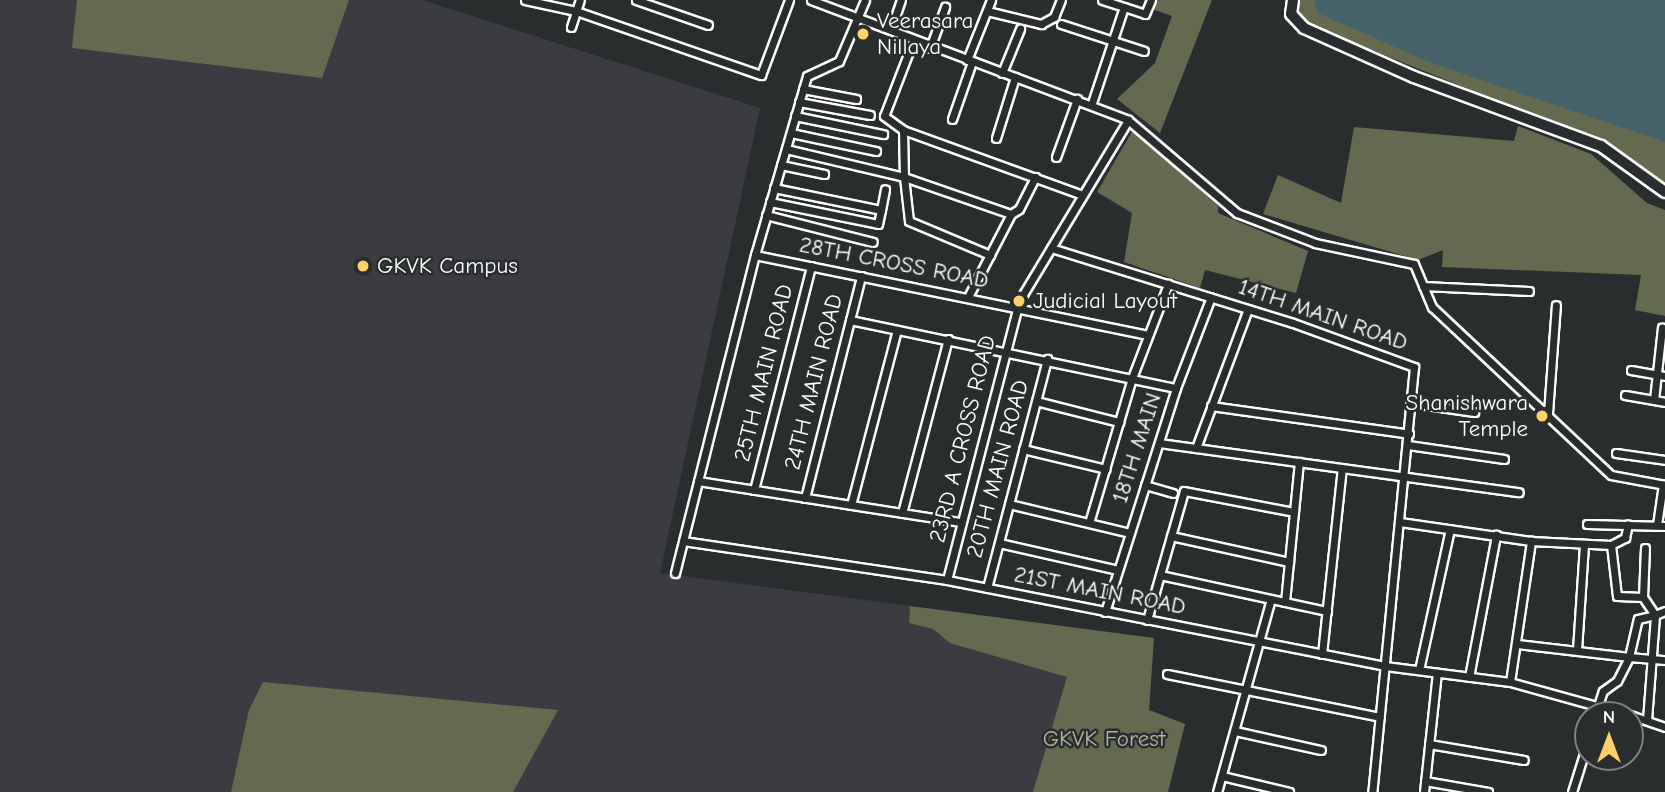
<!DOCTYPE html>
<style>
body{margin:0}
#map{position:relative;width:1665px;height:792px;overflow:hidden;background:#2a2d2e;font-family:"Comic Neue",sans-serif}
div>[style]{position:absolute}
.built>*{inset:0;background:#3b3c41}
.green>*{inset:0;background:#646a50}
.water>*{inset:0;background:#456368}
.roads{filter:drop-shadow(2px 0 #fff) drop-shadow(-2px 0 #fff) drop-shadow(0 2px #fff) drop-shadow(0 -2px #fff)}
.street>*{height:7px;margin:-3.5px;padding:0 3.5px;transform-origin:3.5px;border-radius:3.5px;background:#2a2d2e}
.secondary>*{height:10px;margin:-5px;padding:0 5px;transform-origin:5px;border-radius:5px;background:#2a2d2e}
.dots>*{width:19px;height:19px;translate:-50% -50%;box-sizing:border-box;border:4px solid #2a2d2e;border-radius:50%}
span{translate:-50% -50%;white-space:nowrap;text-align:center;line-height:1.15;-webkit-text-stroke:5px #2a2d2e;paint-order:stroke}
.poi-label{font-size:23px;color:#fff}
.left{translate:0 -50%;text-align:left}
.right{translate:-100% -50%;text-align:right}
.street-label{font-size:23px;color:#fff}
.park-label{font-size:23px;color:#b2b4a8}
.north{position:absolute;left:1574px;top:701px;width:70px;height:70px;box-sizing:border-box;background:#2a2d2e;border:2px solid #7f8182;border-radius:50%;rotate:0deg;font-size:19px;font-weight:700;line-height:28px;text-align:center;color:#fff}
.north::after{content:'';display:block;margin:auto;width:24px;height:32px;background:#ffd166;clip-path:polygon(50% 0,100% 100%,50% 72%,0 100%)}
</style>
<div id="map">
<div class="built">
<i style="clip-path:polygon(0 0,422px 0,760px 108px,660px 573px,1154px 638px,1149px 710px,1185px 724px,1167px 792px,0 792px)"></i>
</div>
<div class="green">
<i style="clip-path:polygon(77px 0,349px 0,322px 78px,72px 48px)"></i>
<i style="clip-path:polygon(1155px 0,1212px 0,1160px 133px,1117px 99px,1155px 63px,1172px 16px,1152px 9px)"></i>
<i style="clip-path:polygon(1298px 0,1665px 0,1665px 187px,1596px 140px,1307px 24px,1296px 13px)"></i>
<i style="clip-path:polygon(1518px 126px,1591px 154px,1647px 203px,1665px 210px,1665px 316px,1635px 310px,1641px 275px,1442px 267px,1443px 250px,1418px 260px,1263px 214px,1278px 175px,1341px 203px,1354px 127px,1514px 141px)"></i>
<i style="clip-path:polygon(1133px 130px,1218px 206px,1218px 213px,1308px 251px,1296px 293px,1205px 270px,1200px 288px,1124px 262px,1132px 213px,1097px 192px)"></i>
<i style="clip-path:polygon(910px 606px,1154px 638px,1149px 710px,1185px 724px,1168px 792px,1033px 792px,1067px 677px,950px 643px,933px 629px,909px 623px)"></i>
<i style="clip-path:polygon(263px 682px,558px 710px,513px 792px,231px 792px,249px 710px)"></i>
</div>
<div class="water">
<i style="clip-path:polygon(1314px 0,1665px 0,1665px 142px,1429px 62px,1318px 13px)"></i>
</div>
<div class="roads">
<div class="street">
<i style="left:525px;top:0;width:52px;rotate:12.2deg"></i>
<i style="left:576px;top:11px;width:196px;rotate:19.1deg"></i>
<i style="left:761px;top:75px;width:80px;rotate:-69.5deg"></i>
<i style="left:636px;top:0;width:76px;rotate:19.1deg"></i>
<i style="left:811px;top:0;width:339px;rotate:20.7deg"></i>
<i style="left:1128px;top:120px;width:143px;rotate:40.5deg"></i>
<i style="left:1237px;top:213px;width:84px;rotate:21deg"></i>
<i style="left:1315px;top:243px;width:101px;rotate:12deg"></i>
<i style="left:1414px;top:264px;width:47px;rotate:67.3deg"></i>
<i style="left:1432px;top:307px;width:245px;rotate:43.2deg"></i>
<i style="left:1611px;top:475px;width:55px;rotate:10.5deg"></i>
<i style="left:1124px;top:7px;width:22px;rotate:18deg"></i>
<i style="left:1145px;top:14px;width:15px;rotate:-67deg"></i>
<i style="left:987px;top:11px;width:56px;rotate:13.5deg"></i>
<i style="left:1041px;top:24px;width:15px;rotate:-28deg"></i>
<i style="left:1054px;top:17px;width:18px;rotate:-68deg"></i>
<i style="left:894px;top:20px;width:21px;rotate:-71deg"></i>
<i style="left:1061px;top:24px;width:87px;rotate:18deg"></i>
<i style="left:571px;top:27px;width:28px;rotate:-72deg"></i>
<i style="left:913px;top:41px;width:80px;rotate:111.1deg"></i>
<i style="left:884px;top:116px;width:24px;rotate:36deg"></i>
<i style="left:903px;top:130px;width:47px;rotate:88.8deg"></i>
<i style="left:904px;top:177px;width:113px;rotate:19.1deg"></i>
<i style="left:930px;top:48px;width:44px;rotate:-69.9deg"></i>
<i style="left:967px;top:60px;width:65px;rotate:-68.2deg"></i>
<i style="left:1002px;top:73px;width:48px;rotate:-67.8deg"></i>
<i style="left:803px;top:89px;width:54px;rotate:10.7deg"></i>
<i style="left:799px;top:102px;width:72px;rotate:10.4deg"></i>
<i style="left:1092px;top:103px;width:101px;rotate:-71.6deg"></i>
<i style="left:1124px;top:7px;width:23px;rotate:-162deg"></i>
<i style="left:795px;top:116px;width:90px;rotate:11.6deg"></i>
<i style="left:952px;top:119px;width:60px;rotate:-70.7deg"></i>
<i style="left:903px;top:130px;width:191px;rotate:19.9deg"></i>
<i style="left:791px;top:133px;width:87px;rotate:12deg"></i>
<i style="left:996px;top:138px;width:64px;rotate:-72.7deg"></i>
<i style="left:786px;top:149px;width:121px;rotate:13.3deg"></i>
<i style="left:904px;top:177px;width:44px;rotate:83.5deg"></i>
<i style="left:909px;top:221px;width:88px;rotate:22.8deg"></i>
<i style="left:1056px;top:157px;width:62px;rotate:-70.1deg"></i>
<i style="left:781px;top:165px;width:44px;rotate:11.8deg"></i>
<i style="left:774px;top:188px;width:109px;rotate:11.6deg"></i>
<i style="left:881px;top:210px;width:21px;rotate:-79deg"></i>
<i style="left:770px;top:202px;width:110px;rotate:11.5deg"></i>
<i style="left:878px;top:224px;width:14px;rotate:-78deg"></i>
<i style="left:1011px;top:214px;width:9px;rotate:-32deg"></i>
<i style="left:1019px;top:209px;width:36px;rotate:-63deg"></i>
<i style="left:766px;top:215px;width:110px;rotate:14.2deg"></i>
<i style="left:1051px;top:248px;width:253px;rotate:17.2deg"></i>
<i style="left:1293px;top:323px;width:129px;rotate:20deg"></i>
<i style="left:1414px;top:367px;width:427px;rotate:95.6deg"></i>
<i style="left:755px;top:255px;width:401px;rotate:11.5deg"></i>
<i style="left:1423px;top:286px;width:106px;rotate:2.7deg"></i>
<i style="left:968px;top:297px;width:93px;rotate:-62.6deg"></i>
<i style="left:850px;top:320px;width:333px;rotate:11.8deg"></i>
<i style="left:1631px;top:370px;width:35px;rotate:10deg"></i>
<i style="left:1625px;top:395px;width:41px;rotate:9.9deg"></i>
<i style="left:1654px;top:400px;width:73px;rotate:-83.7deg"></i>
<i style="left:1036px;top:401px;width:86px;rotate:14.2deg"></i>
<i style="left:1412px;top:403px;width:63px;rotate:8.3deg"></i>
<i style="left:1211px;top:406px;width:200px;rotate:8deg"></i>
<i style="left:1548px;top:413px;width:108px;rotate:-85.8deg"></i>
<i style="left:1159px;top:443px;width:363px;rotate:7.8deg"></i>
<i style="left:1408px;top:445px;width:97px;rotate:8.3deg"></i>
<i style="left:1196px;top:448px;width:148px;rotate:-69.5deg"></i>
<i style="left:1023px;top:449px;width:85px;rotate:13.5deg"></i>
<i style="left:1616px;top:453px;width:49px;rotate:8.1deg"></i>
<i style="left:698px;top:481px;width:266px;rotate:8.9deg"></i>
<i style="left:1145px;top:485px;width:29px;rotate:16deg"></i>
<i style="left:754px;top:490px;width:231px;rotate:-75.7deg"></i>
<i style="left:805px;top:498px;width:229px;rotate:-75.8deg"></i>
<i style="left:1009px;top:504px;width:124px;rotate:13.5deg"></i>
<i style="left:851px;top:505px;width:181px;rotate:-75.3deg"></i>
<i style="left:902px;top:513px;width:180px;rotate:-75.2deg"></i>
<i style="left:1400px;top:522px;width:132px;rotate:8.3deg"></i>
<i style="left:1531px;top:541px;width:80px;rotate:2.9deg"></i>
<i style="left:1611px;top:545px;width:51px;rotate:83.3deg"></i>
<i style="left:1617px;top:596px;width:26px;rotate:2deg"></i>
<i style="left:1089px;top:523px;width:151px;rotate:-73.5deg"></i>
<i style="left:1132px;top:378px;width:101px;rotate:-69deg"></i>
<i style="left:1587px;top:524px;width:78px;rotate:1.5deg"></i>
<i style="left:1657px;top:525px;width:41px;rotate:-81.7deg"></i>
<i style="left:1171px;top:536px;width:121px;rotate:12.4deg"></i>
<i style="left:683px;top:541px;width:267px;rotate:8.4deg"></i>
<i style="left:947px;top:580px;width:446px;rotate:11.1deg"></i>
<i style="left:1385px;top:666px;width:126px;rotate:7.3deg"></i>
<i style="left:1510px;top:682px;width:123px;rotate:15.5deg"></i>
<i style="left:999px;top:543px;width:122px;rotate:12.8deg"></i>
<i style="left:1611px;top:545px;width:16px;rotate:-27deg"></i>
<i style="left:1625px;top:538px;width:14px;rotate:-78deg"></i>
<i style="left:675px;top:573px;width:328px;rotate:-75.9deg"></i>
<i style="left:755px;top:255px;width:186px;rotate:-73.8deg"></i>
<i style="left:807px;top:76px;width:35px;rotate:-25deg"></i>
<i style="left:839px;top:61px;width:66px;rotate:-66.9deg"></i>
<i style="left:1160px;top:575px;width:171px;rotate:12.2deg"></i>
<i style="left:947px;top:580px;width:288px;rotate:-75.5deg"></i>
<i style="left:1019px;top:301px;width:211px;rotate:-58.9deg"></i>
<i style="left:987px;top:588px;width:237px;rotate:-75.3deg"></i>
<i style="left:1285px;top:602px;width:141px;rotate:-84.3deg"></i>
<i style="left:1105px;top:612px;width:235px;rotate:-72.4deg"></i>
<i style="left:1176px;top:388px;width:97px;rotate:-69deg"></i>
<i style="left:1147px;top:620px;width:134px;rotate:-74deg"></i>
<i style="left:1184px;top:491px;width:112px;rotate:10.8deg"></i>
<i style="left:1517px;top:644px;width:113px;rotate:6.6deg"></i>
<i style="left:1629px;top:657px;width:39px;rotate:-77deg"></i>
<i style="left:1638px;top:619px;width:17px;rotate:-13deg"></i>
<i style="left:1655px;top:615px;width:22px;rotate:-124deg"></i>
<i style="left:1643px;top:597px;width:49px;rotate:-87.7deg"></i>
<i style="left:1577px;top:650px;width:106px;rotate:-86.2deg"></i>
<i style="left:1322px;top:654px;width:187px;rotate:-83.9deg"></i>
<i style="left:1419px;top:670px;width:144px;rotate:-77.6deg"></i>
<i style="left:1167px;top:674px;width:217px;rotate:11.4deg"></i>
<i style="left:1469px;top:677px;width:145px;rotate:-79.2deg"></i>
<i style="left:1510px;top:682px;width:143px;rotate:-81.5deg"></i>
<i style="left:1595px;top:715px;width:25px;rotate:-72deg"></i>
<i style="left:1603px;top:691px;width:17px;rotate:-36deg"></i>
<i style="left:1617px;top:681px;width:27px;rotate:-63deg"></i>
<i style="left:1629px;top:657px;width:36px;rotate:5deg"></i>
<i style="left:1630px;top:715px;width:37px;rotate:19deg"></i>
<i style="left:1647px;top:720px;width:105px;rotate:-85.6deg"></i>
<i style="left:1655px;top:615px;width:11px;rotate:-22deg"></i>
<i style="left:1235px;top:731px;width:88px;rotate:12.5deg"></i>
<i style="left:1429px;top:744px;width:96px;rotate:9.6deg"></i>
<i style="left:1222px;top:776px;width:69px;rotate:13.4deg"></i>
<i style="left:1425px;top:781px;width:64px;rotate:9.9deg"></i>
<i style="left:1217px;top:792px;width:200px;rotate:-74.4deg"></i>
<i style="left:1424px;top:792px;width:120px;rotate:-83.8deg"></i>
<i style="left:1572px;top:792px;width:53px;rotate:-72.6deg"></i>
</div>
<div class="secondary">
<i style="left:1293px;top:0;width:14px;rotate:98deg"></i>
<i style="left:1291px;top:14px;width:19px;rotate:47deg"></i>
<i style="left:1304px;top:28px;width:120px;rotate:24deg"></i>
<i style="left:1414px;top:77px;width:199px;rotate:20.3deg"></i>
<i style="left:1601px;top:146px;width:79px;rotate:35.7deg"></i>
</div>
</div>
<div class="dots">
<i style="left:863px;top:34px;background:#ffd166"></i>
<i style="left:363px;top:266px;background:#ffd166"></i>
<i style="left:1019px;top:301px;background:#ffd166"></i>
<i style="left:1542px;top:416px;background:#ffd166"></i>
</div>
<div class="poi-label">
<span class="left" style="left:877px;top:34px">Veerasara<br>Nillaya</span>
<span class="left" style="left:377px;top:266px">GKVK Campus</span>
<span class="left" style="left:1033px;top:301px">Judicial Layout</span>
<span class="right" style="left:1528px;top:416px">Shanishwara<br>Temple</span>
</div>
<div class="street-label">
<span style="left:894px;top:263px;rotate:11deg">28TH CROSS ROAD</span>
<span style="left:1323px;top:315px;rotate:19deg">14TH MAIN ROAD</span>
<span style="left:764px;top:373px;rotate:-76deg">25TH MAIN ROAD</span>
<span style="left:814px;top:382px;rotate:-76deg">24TH MAIN ROAD</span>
<span style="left:963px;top:439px;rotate:-76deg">23RD A CROSS ROAD</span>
<span style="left:1137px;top:448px;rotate:-72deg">18TH MAIN</span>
<span style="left:998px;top:469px;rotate:-75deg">20TH MAIN ROAD</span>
<span style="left:1100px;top:591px;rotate:11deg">21ST MAIN ROAD</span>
</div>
<div class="park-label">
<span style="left:1104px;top:739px">GKVK Forest</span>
</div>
<div class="north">N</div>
</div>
